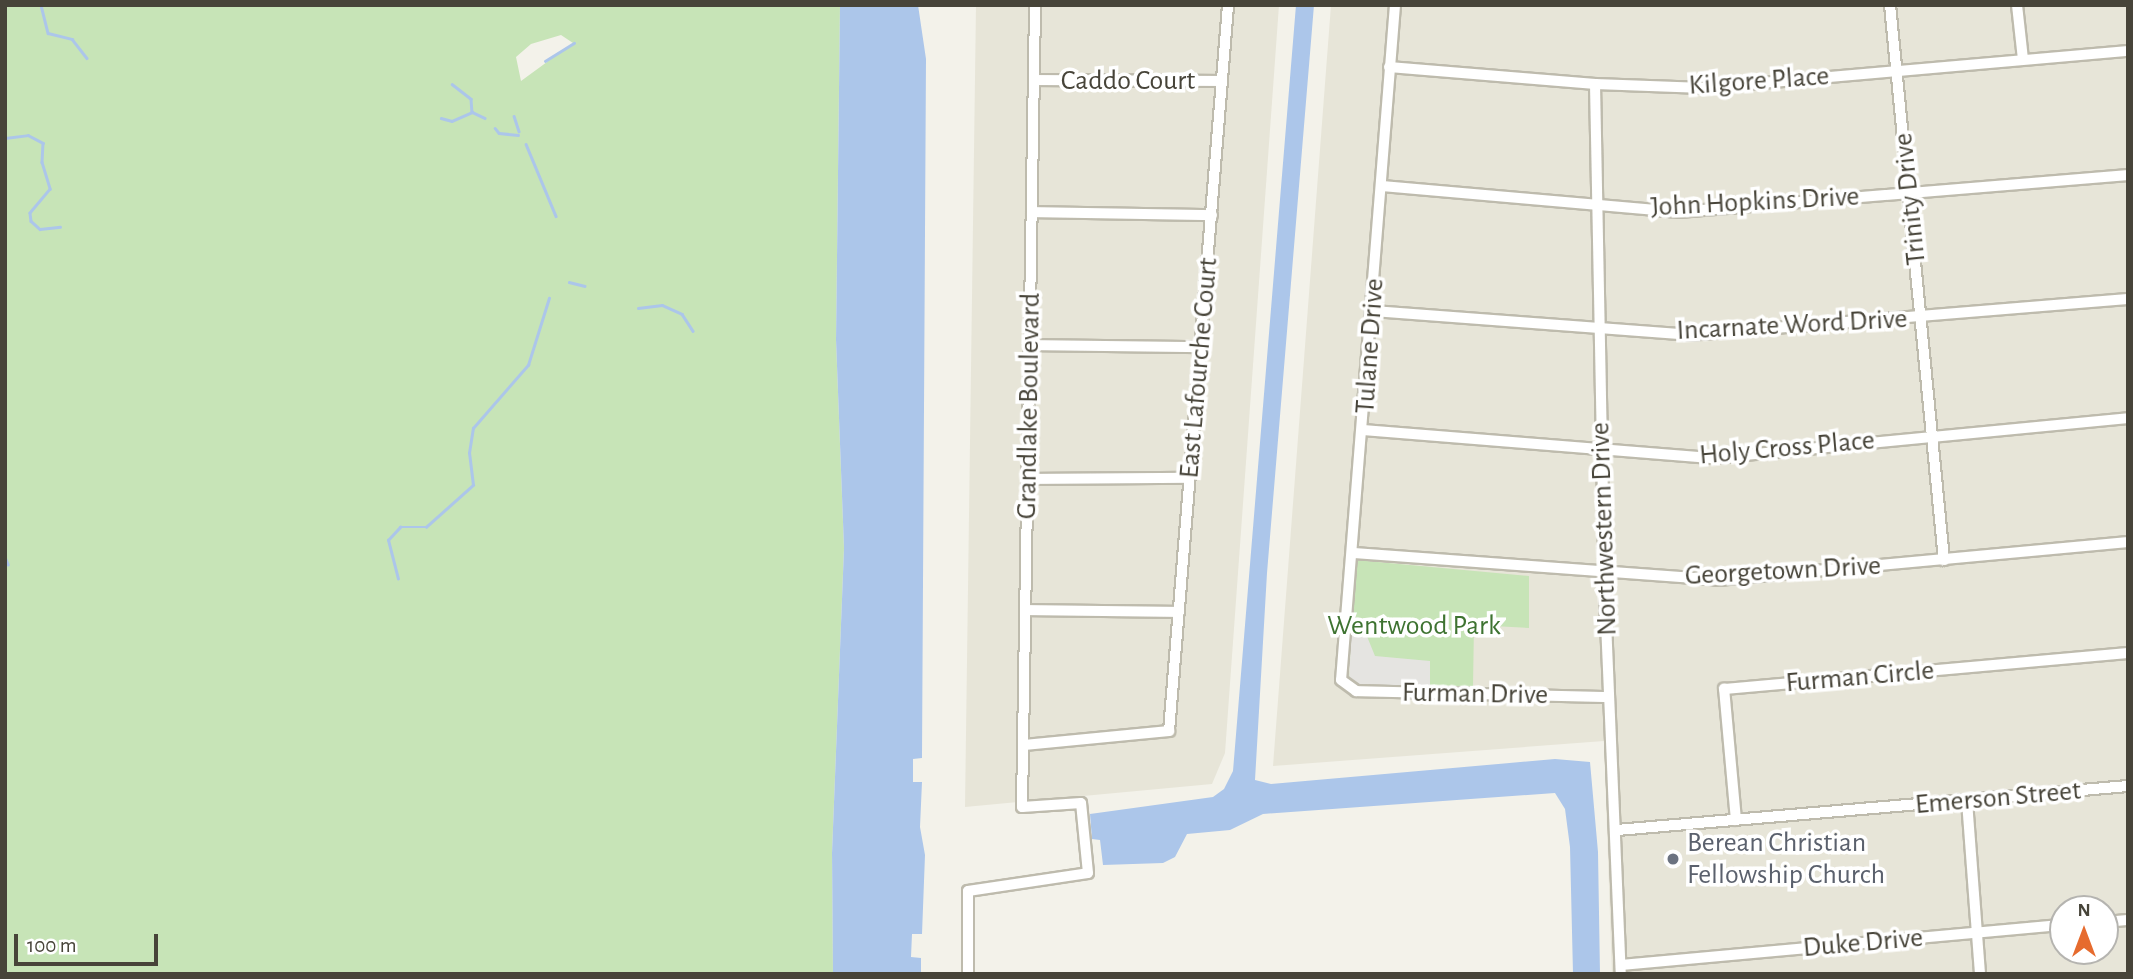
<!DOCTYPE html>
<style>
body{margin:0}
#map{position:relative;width:2133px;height:979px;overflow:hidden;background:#f3f2ea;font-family:"Alegreya Sans",sans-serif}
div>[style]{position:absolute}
.residential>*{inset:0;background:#e7e5d8}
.green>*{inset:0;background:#c7e4b7}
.parking>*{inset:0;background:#e5e4e1}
.water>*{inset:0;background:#acc6ea}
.stream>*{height:2.5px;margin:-1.25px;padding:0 1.25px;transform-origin:1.25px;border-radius:1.25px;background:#acc6ea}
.roads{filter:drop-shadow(2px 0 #bebbad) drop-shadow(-2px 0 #bebbad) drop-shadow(0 2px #bebbad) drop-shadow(0 -2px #bebbad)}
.minor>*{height:10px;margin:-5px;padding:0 5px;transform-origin:5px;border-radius:5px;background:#fff}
.dots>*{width:19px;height:19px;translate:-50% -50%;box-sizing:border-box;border:4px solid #fff;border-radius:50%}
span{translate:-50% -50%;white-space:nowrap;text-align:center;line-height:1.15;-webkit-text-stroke:7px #fff;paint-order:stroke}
.street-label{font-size:28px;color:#474439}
.park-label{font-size:28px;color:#3e7331}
.worship-label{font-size:28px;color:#5b616d}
.left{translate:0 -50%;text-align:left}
.frame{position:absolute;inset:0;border:7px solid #474439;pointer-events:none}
.north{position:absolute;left:2049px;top:895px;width:70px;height:70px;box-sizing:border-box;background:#fff;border:2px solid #b5b4b0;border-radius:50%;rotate:0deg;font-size:19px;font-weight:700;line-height:28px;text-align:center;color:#474439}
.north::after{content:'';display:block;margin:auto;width:24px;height:32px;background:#e66b2e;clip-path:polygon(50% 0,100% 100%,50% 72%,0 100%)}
.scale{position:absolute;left:14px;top:934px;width:144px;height:32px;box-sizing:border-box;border:4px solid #474439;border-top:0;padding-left:9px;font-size:21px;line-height:24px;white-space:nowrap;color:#474439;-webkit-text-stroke:5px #fff;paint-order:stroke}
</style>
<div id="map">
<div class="residential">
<i style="clip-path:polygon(976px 5px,1279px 5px,1225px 753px,1212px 784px,965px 807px)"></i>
<i style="clip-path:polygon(evenodd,1331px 5px,2128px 5px,2128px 974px,1612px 974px,1604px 741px,1273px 766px,1331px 5px,2063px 909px,2105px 909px,2105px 951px,2063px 951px,2063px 909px)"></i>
</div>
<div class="green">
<i style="clip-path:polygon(evenodd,5px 5px,840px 5px,836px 340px,844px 548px,832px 853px,833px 974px,5px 974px,5px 5px,561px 35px,573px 43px,521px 81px,516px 57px,531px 44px,561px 35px)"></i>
<i style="clip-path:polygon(1356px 560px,1529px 576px,1529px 628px,1474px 625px,1473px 687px,1349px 685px)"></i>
</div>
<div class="parking">
<i style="clip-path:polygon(1352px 617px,1367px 619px,1366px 634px,1375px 656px,1430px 661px,1430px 685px,1349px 685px)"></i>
</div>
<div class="water">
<i style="clip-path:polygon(840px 5px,918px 5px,926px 59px,922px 758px,913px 759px,913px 782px,922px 782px,920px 827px,925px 855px,922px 934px,912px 934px,911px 957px,921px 958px,921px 974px,833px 974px,832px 853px,844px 548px,836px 340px)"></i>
<i style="clip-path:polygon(1296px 5px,1314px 5px,1267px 573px,1255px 780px,1271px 784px,1555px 759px,1590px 762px,1598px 852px,1600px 974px,1573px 974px,1570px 847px,1565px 809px,1555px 793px,1263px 814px,1230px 830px,1187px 834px,1175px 857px,1163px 863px,1103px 865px,1100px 840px,1092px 839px,1090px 814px,1213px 797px,1224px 789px,1233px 771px)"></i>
</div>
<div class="stream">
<i style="left:41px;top:5px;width:29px;rotate:76deg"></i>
<i style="left:48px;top:33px;width:25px;rotate:14deg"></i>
<i style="left:72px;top:39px;width:24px;rotate:52deg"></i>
<i style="left:545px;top:61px;width:34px;rotate:-32deg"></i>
<i style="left:452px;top:84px;width:24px;rotate:38deg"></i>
<i style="left:471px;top:99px;width:13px;rotate:86deg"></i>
<i style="left:514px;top:116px;width:16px;rotate:72deg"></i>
<i style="left:441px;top:118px;width:11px;rotate:15deg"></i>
<i style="left:452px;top:121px;width:22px;rotate:-24deg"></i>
<i style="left:472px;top:112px;width:14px;rotate:25deg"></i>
<i style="left:495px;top:128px;width:6px;rotate:51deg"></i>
<i style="left:499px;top:133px;width:19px;rotate:6deg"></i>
<i style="left:5px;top:138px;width:23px;rotate:-7deg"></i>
<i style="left:28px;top:135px;width:17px;rotate:28deg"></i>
<i style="left:43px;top:143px;width:19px;rotate:93deg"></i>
<i style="left:42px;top:162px;width:28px;rotate:73deg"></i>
<i style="left:50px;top:189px;width:31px;rotate:130deg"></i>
<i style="left:30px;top:213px;width:8px;rotate:83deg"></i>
<i style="left:31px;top:221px;width:12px;rotate:42deg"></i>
<i style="left:40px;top:229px;width:20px;rotate:-6deg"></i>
<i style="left:526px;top:144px;width:78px;rotate:67.4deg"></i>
<i style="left:569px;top:282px;width:16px;rotate:14deg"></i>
<i style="left:638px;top:308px;width:24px;rotate:-7deg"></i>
<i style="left:662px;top:305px;width:22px;rotate:24deg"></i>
<i style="left:682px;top:314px;width:20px;rotate:57deg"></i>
<i style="left:5px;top:557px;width:8px;rotate:67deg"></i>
<i style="left:398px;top:579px;width:40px;rotate:-104.4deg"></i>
<i style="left:388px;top:540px;width:18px;rotate:-47deg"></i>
<i style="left:400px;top:527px;width:26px"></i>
<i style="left:426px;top:527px;width:63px;rotate:-41.8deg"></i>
<i style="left:473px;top:485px;width:32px;rotate:-97deg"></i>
<i style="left:469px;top:453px;width:25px;rotate:-81deg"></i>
<i style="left:473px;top:428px;width:84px;rotate:-48.9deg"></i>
<i style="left:528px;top:365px;width:70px;rotate:-72.6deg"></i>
</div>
<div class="roads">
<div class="minor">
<i style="left:1395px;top:5px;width:677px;rotate:94.57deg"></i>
<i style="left:1341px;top:680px;width:19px;rotate:36deg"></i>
<i style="left:1356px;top:691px;width:253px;rotate:1.4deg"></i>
<i style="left:1890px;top:5px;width:558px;rotate:84.44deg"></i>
<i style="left:2017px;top:5px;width:54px;rotate:83.7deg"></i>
<i style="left:1389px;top:67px;width:207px;rotate:4.7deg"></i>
<i style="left:1595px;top:84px;width:109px;rotate:2.1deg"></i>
<i style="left:1704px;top:88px;width:426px;rotate:-5deg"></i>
<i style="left:1034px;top:80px;width:188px;rotate:0.3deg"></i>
<i style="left:1595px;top:84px;width:490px;rotate:88.9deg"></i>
<i style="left:1604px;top:574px;width:400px;rotate:87.6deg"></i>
<i style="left:1382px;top:186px;width:298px;rotate:5deg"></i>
<i style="left:1679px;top:212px;width:451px;rotate:-4.7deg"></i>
<i style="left:1032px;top:212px;width:180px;rotate:1deg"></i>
<i style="left:1373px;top:311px;width:317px;rotate:4.3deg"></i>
<i style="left:1689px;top:335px;width:440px;rotate:-4.7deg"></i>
<i style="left:1029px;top:345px;width:172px;rotate:0.7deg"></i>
<i style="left:1363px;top:430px;width:352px;rotate:4.6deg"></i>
<i style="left:1714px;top:458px;width:416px;rotate:-5.5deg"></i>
<i style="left:1028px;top:479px;width:161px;rotate:-0.4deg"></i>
<i style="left:1354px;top:553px;width:365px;rotate:4.2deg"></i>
<i style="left:1718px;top:580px;width:412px;rotate:-5.3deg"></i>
<i style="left:1026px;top:610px;width:153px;rotate:0.7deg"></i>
<i style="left:1024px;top:745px;width:146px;rotate:-5.5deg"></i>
<i style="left:1169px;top:731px;width:728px;rotate:-85.35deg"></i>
<i style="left:1967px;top:801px;width:173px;rotate:85.7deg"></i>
<i style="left:1736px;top:820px;width:132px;rotate:-95.2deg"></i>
<i style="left:1724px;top:689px;width:406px;rotate:-5.1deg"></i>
<i style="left:1617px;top:830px;width:513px;rotate:-4.92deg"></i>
<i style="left:2105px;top:922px;width:23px;rotate:-5deg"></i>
<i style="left:1621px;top:965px;width:444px;rotate:-5.2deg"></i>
<i style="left:968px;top:974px;width:83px;rotate:-90deg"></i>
<i style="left:968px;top:891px;width:121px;rotate:-8.5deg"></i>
<i style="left:1088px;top:873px;width:70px;rotate:-95.7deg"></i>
<i style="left:1081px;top:803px;width:59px;rotate:176.1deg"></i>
<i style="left:1022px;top:807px;width:802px;rotate:-89.07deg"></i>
</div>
</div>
<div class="dots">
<i style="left:1673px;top:859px;background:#6b7280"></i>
</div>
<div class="street-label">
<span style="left:1128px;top:81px">Caddo Court</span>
<span style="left:1759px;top:81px;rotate:-4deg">Kilgore Place</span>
<span style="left:1910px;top:199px;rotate:-96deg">Trinity Drive</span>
<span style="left:1755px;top:202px;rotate:-3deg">John Hopkins Drive</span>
<span style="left:1792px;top:325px;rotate:-3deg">Incarnate Word Drive</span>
<span style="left:1370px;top:346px;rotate:-86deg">Tulane Drive</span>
<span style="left:1199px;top:368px;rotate:-85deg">East Lafourche Court</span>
<span style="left:1029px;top:406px;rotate:-89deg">Grandlake Boulevard</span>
<span style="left:1787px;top:448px;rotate:-5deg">Holy Cross Place</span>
<span style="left:1604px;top:529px;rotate:-92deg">Northwestern Drive</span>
<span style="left:1783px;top:571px;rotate:-3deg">Georgetown Drive</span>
<span style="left:1860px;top:677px;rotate:-5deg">Furman Circle</span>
<span style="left:1475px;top:694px;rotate:1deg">Furman Drive</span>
<span style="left:1998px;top:798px;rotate:-5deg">Emerson Street</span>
<span style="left:1863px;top:943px;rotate:-5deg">Duke Drive</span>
</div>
<div class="park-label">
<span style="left:1414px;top:626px">Wentwood Park</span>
</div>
<div class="worship-label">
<span class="left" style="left:1687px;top:859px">Berean Christian<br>Fellowship Church</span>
</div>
<div class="frame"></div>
<div class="north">N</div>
<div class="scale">100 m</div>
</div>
